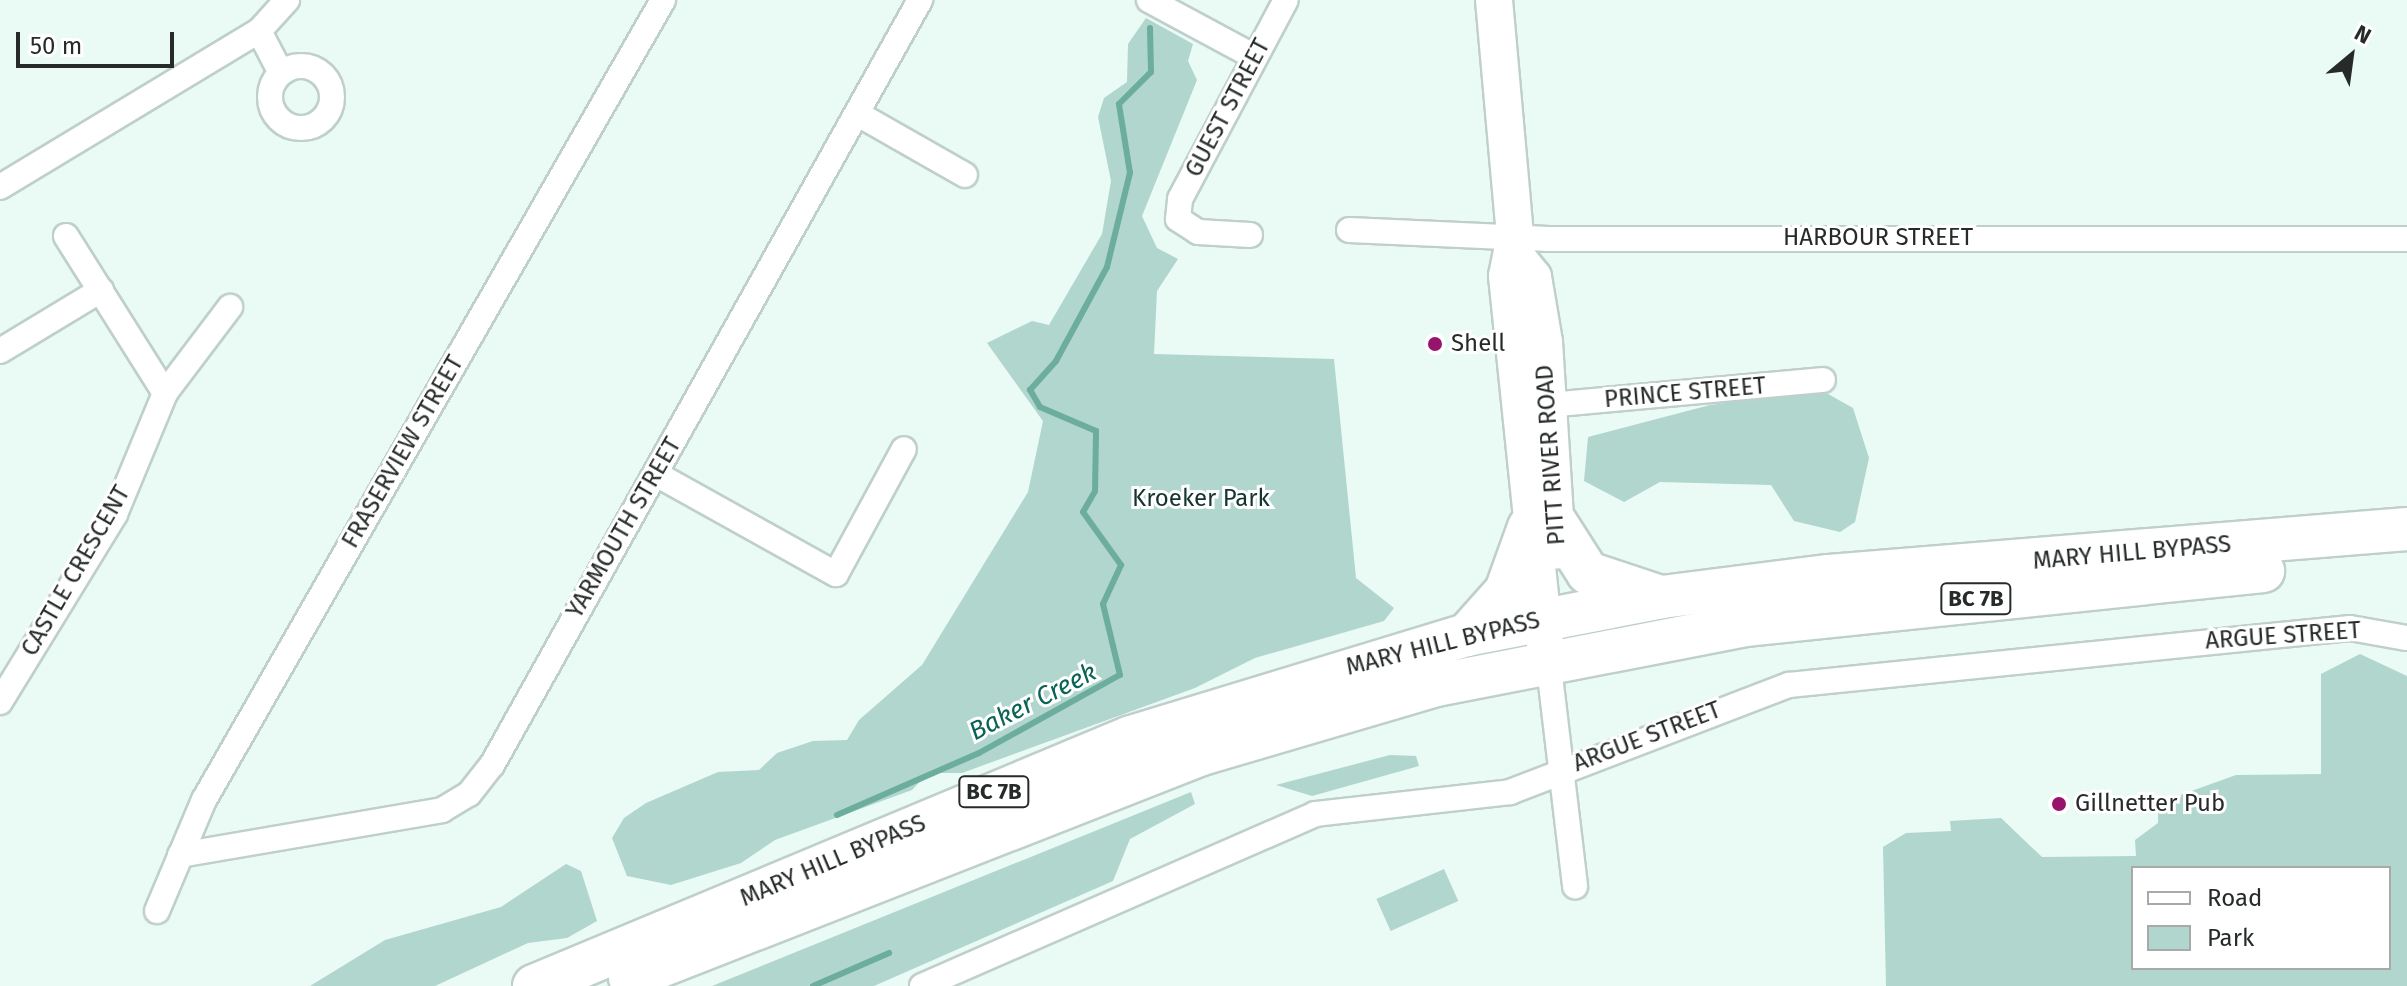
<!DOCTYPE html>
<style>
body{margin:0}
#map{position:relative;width:2407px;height:986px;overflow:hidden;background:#eafaf5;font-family:"Fira Sans",sans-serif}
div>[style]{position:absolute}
.green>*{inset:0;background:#b0d6cd;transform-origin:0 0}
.stream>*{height:6px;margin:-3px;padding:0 3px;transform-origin:3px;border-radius:3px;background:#6cad9e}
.roads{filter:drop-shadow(2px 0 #bfcfcb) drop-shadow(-2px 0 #bfcfcb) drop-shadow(0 2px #bfcfcb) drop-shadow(0 -2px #bfcfcb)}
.minor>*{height:24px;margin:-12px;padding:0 12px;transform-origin:12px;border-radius:12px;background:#fff}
.minor>.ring{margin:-12px;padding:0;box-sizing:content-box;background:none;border:24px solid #fff;border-radius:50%}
.secondary>*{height:36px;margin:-18px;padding:0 18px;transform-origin:18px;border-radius:18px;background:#fff}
.trunk>*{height:42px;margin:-21px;padding:0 21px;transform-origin:21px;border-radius:21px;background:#fff}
.dots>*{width:22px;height:22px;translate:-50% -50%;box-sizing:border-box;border:4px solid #fff;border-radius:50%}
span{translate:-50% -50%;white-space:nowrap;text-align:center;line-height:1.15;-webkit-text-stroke:6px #fff;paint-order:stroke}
.shield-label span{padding:2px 6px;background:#fff;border:2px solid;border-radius:6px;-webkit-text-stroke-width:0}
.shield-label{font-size:22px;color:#262b2a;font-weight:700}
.street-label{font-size:24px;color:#262b2a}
.poi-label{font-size:24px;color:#262b2a}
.left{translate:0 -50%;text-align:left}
.park-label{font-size:24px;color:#14342e}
.water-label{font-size:26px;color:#0a6456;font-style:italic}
.legend{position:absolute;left:2131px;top:866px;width:260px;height:104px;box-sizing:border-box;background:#fff;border:2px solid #a8aaaa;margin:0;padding:10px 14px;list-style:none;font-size:24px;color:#262b2a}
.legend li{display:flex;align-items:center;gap:16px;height:40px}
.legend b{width:40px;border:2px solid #a8aaaa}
.north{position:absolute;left:2311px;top:16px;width:80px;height:80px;-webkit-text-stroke:6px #fff;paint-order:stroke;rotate:29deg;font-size:22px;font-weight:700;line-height:32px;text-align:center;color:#262b2a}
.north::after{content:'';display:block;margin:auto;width:28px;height:36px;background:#262b2a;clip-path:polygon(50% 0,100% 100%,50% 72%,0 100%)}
.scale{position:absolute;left:16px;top:32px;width:158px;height:36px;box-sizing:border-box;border:4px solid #262b2a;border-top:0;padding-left:10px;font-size:24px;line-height:28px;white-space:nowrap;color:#262b2a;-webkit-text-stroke:6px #fff;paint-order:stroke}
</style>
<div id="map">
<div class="green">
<i style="clip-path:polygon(1146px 18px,1193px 44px,1188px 61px,1197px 80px,1142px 216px,1157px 248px,1178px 259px,1157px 291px,1154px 354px,1334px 359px,1356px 578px,1394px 608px,1384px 621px,1255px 658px,1195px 688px,962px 773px,928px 773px,912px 790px,775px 840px,741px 863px,671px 885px,627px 876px,612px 838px,624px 818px,646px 803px,718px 772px,759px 770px,777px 753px,813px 741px,847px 740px,859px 720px,922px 665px,1028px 492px,1043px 421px,987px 343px,1032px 321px,1049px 325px,1102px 234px,1111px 181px,1098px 117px,1104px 98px,1127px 82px,1128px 44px)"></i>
<i style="clip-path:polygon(1821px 390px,1853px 408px,1869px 458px,1855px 522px,1840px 532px,1794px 521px,1771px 485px,1660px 482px,1624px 502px,1584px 481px,1588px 437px,1710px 405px)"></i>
<i style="clip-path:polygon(evenodd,2360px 654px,2407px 676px,2407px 986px,1886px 986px,1883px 847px,1906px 833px,1951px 831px,1950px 821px,2001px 818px,2042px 857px,2136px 856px,2135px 840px,2158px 823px,2158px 803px,2236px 775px,2321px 774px,2321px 674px,2360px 654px,2133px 868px,2389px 868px,2389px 968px,2133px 968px,2133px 868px)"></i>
<i style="clip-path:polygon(1390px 755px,1416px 756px,1419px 766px,1312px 796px,1276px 785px)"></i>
<i style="clip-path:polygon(1191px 792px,1195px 804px,1130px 839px,1113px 881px,874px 986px,712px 986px)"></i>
<i style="clip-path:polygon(566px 864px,581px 871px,597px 921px,567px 938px,528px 943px,435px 986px,310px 986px,385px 940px,501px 907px)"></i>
<i style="left:1444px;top:869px;width:35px;height:74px;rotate:66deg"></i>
</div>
<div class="stream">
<i style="left:837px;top:815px;width:155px;rotate:-23.6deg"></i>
<i style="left:979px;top:753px;width:161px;rotate:-29deg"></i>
<i style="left:1120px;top:675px;width:73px;rotate:-103.5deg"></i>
<i style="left:1103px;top:604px;width:43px;rotate:-65.2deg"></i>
<i style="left:1121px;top:565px;width:65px;rotate:-125.6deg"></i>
<i style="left:1083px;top:512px;width:24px;rotate:-60deg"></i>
<i style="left:1095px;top:491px;width:60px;rotate:-89deg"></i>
<i style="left:1096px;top:431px;width:61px;rotate:-156.8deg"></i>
<i style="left:1040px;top:407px;width:20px;rotate:-120deg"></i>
<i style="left:1030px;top:390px;width:39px;rotate:-48deg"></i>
<i style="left:1056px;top:361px;width:107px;rotate:-61.5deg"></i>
<i style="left:1107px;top:267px;width:97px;rotate:-76.3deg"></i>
<i style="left:1130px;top:173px;width:70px;rotate:-99.1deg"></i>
<i style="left:1119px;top:104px;width:45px;rotate:-45deg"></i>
<i style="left:1151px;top:72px;width:44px;rotate:-91.3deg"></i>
<i style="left:813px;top:986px;width:83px;rotate:-23.5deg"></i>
</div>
<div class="roads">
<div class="minor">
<i style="left:1149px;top:0;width:120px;rotate:28.3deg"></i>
<i style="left:259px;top:31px;width:47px;rotate:62.4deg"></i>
<i class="ring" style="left:270px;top:66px;width:38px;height:38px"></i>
<i style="left:858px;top:114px;width:123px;rotate:29.7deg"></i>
<i style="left:0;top:187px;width:302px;rotate:-31.1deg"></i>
<i style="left:259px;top:31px;width:42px;rotate:-47.9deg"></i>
<i style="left:1349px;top:230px;width:200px;rotate:2.6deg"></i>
<i style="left:1549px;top:239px;width:858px"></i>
<i style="left:1250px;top:235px;width:52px;rotate:-176.7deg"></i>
<i style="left:1198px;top:232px;width:24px;rotate:-147deg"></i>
<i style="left:1178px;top:219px;width:20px;rotate:-84deg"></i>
<i style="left:1180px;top:199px;width:225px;rotate:-62deg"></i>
<i style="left:66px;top:236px;width:186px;rotate:57.8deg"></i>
<i style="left:0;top:351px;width:118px;rotate:-31.1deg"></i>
<i style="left:1548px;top:405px;width:276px;rotate:-5.2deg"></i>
<i style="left:656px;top:474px;width:206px;rotate:29.1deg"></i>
<i style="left:836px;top:574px;width:142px;rotate:-61.5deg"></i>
<i style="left:1548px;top:659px;width:229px;rotate:83.2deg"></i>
<i style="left:0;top:702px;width:220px;rotate:-58.5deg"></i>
<i style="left:115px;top:514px;width:131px;rotate:-67.5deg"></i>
<i style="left:165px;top:393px;width:108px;rotate:-52.9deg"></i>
<i style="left:180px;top:855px;width:266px;rotate:-9.7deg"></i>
<i style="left:442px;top:810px;width:31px;rotate:-31deg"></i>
<i style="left:469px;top:794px;width:37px;rotate:-52deg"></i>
<i style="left:492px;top:765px;width:877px;rotate:-60.77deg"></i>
<i style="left:157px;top:911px;width:121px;rotate:-67.1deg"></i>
<i style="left:204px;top:800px;width:922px;rotate:-60.15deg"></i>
<i style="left:922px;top:986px;width:429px;rotate:-23.6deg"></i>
<i style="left:1315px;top:814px;width:196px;rotate:-6.4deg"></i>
<i style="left:1510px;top:792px;width:299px;rotate:-21deg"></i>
<i style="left:1789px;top:685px;width:564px;rotate:-5.8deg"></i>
<i style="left:2350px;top:628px;width:58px;rotate:10deg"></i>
</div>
<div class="secondary">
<i style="left:1494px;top:0;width:237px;rotate:84.9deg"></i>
<i style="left:1515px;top:236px;width:41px;rotate:101.3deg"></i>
<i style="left:1507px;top:276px;width:372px;rotate:84.1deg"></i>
<i style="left:1516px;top:256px;width:27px;rotate:51deg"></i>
<i style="left:1533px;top:277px;width:66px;rotate:80.4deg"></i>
<i style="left:1544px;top:342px;width:209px;rotate:86.4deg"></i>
</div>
<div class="trunk">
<i style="left:1556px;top:523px;width:59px;rotate:57.4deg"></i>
<i style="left:1588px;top:573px;width:73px;rotate:18.4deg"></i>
<i style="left:1467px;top:635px;width:59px;rotate:-48.4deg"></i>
<i style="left:1506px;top:591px;width:68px;rotate:-70.2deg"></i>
<i style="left:630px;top:978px;width:614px;rotate:-21.39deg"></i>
<i style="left:1202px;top:754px;width:245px;rotate:-16.4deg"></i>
<i style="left:1437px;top:685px;width:314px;rotate:-11deg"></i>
<i style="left:1745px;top:625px;width:521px;rotate:-5.95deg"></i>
<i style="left:534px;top:986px;width:647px;rotate:-22.64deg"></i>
<i style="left:1131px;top:737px;width:351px;rotate:-16.9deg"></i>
<i style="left:1467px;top:635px;width:199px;rotate:-11deg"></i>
<i style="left:1662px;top:597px;width:168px;rotate:-7.2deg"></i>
<i style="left:1829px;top:576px;width:580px;rotate:-4.65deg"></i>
</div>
</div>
<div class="dots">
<i style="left:1435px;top:344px;background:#96146c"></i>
<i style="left:2059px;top:804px;background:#96146c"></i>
</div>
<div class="shield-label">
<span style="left:1976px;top:599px">BC 7B</span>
<span style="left:994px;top:792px">BC 7B</span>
</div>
<div class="street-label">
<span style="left:1228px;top:108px;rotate:-62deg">GUEST STREET</span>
<span style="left:1878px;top:238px">HARBOUR STREET</span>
<span style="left:1685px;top:393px;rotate:-5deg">PRINCE STREET</span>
<span style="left:403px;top:452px;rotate:-60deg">FRASERVIEW STREET</span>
<span style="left:1551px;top:455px;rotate:-94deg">PITT RIVER ROAD</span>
<span style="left:624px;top:528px;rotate:-60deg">YARMOUTH STREET</span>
<span style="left:2132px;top:553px;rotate:-5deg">MARY HILL BYPASS</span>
<span style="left:76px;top:571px;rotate:-60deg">CASTLE CRESCENT</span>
<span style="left:2283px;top:636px;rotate:-4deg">ARGUE STREET</span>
<span style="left:1443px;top:644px;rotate:-14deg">MARY HILL BYPASS</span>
<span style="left:1647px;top:737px;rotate:-21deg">ARGUE STREET</span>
<span style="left:833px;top:861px;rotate:-23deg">MARY HILL BYPASS</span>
</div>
<div class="poi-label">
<span class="left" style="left:1451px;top:344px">Shell</span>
<span class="left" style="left:2075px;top:804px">Gillnetter Pub</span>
</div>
<div class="park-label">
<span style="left:1201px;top:499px">Kroeker Park</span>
</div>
<div class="water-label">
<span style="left:1033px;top:702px;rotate:-27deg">Baker Creek</span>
</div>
<ul class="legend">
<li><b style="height:10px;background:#fff"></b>Road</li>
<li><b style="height:22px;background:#b0d6cd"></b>Park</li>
</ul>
<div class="north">N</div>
<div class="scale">50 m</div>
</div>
